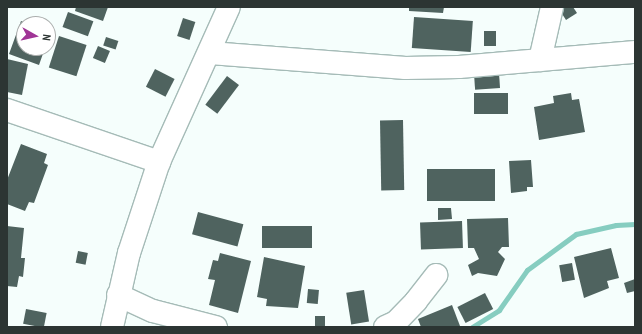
<!DOCTYPE html>
<style>
body{margin:0}
#map{position:relative;width:642px;height:334px;overflow:hidden;background:#f5fefc;font-family:"PT Sans Narrow",sans-serif}
div>[style]{position:absolute}
.stream>*{height:5px;margin:-2.5px;padding:0 2.5px;transform-origin:2.5px;border-radius:2.5px;background:#86cdc0}
.building>*{inset:0;background:#4f635f;transform-origin:0 0}
.roads{filter:drop-shadow(1px 0 #a5bbb7) drop-shadow(-1px 0 #a5bbb7) drop-shadow(0 1px #a5bbb7) drop-shadow(0 -1px #a5bbb7)}
.minor>*{height:22px;margin:-11px;padding:0 11px;transform-origin:11px;border-radius:11px;background:#fff}
span{translate:-50% -50%;white-space:nowrap;text-align:center;line-height:1.15;-webkit-text-stroke:4px #fff;paint-order:stroke}
.frame{position:absolute;inset:0;border:8px solid #2c3533;pointer-events:none}
.north{position:absolute;left:16px;top:16px;width:40px;height:40px;box-sizing:border-box;background:#fff;border:1px solid #abaead;border-radius:50%;rotate:98deg;font-size:11px;font-weight:700;line-height:16px;text-align:center;color:#2c3533}
.north::after{content:'';display:block;margin:auto;width:14px;height:18px;background:#a03596;clip-path:polygon(50% 0,100% 100%,50% 72%,0 100%)}
</style>
<div id="map">
<div class="stream">
<i style="left:472px;top:327px;width:32px;rotate:-32deg"></i>
<i style="left:499px;top:310px;width:49px;rotate:-55deg"></i>
<i style="left:527px;top:270px;width:61px;rotate:-36.3deg"></i>
<i style="left:576px;top:234px;width:41px;rotate:-12.7deg"></i>
<i style="left:616px;top:225px;width:19px;rotate:-3deg"></i>
</div>
<div class="building">
<i style="clip-path:polygon(76px 7px,108px 7px,103px 21px,75px 11px)"></i>
<i style="clip-path:polygon(409px 7px,444px 7px,443px 13px,409px 11px)"></i>
<i style="clip-path:polygon(561px 7px,573px 7px,577px 13px,566px 20px,559px 9px)"></i>
<i style="left:68px;top:12px;width:27px;height:16px;rotate:20deg"></i>
<i style="left:414px;top:17px;width:59px;height:31px;rotate:4deg"></i>
<i style="left:183px;top:18px;width:13px;height:19px;rotate:18deg"></i>
<i style="clip-path:polygon(21px 21px,28px 24px,24px 24px,24px 48px,45px 48px,39px 65px,9px 54px)"></i>
<i style="left:484px;top:31px;width:12px;height:15px"></i>
<i style="left:59px;top:36px;width:29px;height:33px;rotate:18deg"></i>
<i style="left:106px;top:37px;width:13px;height:9px;rotate:18deg"></i>
<i style="left:98px;top:46px;width:13px;height:13px;rotate:23deg"></i>
<i style="clip-path:polygon(7px 59px,28px 64px,22px 95px,7px 92px)"></i>
<i style="left:155px;top:69px;width:22px;height:20px;rotate:27deg"></i>
<i style="left:499px;top:73px;width:15px;height:25px;rotate:86deg"></i>
<i style="left:227px;top:76px;width:15px;height:36px;rotate:37deg"></i>
<i style="left:508px;top:93px;width:21px;height:34px;rotate:90deg"></i>
<i style="clip-path:polygon(571px 93px,572px 100px,579px 99px,585px 132px,539px 140px,534px 107px,554px 103px,553px 96px)"></i>
<i style="left:403px;top:120px;width:70px;height:23px;rotate:89deg"></i>
<i style="clip-path:polygon(21px 144px,47px 154px,44px 163px,48px 165px,34px 203px,29px 202px,25px 211px,7px 204px,7px 180px)"></i>
<i style="clip-path:polygon(531px 160px,533px 187px,527px 187px,527px 191px,511px 193px,509px 161px)"></i>
<i style="left:495px;top:169px;width:32px;height:68px;rotate:90deg"></i>
<i style="clip-path:polygon(438px 208px,451px 208px,452px 219px,438px 220px)"></i>
<i style="left:198px;top:212px;width:47px;height:23px;rotate:15deg"></i>
<i style="clip-path:polygon(508px 218px,509px 247px,502px 247px,498px 252px,505px 259px,497px 276px,478px 273px,472px 276px,468px 265px,479px 259px,474px 248px,468px 248px,467px 219px)"></i>
<i style="left:462px;top:221px;width:27px;height:42px;rotate:88deg"></i>
<i style="clip-path:polygon(7px 226px,24px 228px,21px 258px,25px 258px,23px 277px,19px 276px,17px 287px,7px 286px)"></i>
<i style="left:312px;top:226px;width:22px;height:50px;rotate:90deg"></i>
<i style="clip-path:polygon(611px 248px,619px 278px,607px 281px,609px 288px,584px 298px,574px 257px)"></i>
<i style="left:78px;top:251px;width:10px;height:12px;rotate:11deg"></i>
<i style="clip-path:polygon(220px 253px,251px 261px,238px 313px,209px 305px,215px 280px,208px 279px,213px 260px,218px 261px)"></i>
<i style="clip-path:polygon(264px 257px,305px 266px,298px 308px,266px 306px,267px 299px,257px 297px)"></i>
<i style="left:572px;top:263px;width:17px;height:13px;rotate:80deg"></i>
<i style="clip-path:polygon(635px 279px,635px 291px,627px 293px,624px 283px)"></i>
<i style="left:308px;top:289px;width:11px;height:14px;rotate:5deg"></i>
<i style="left:364px;top:290px;width:32px;height:18px;rotate:81deg"></i>
<i style="left:485px;top:293px;width:18px;height:31px;rotate:63deg"></i>
<i style="clip-path:polygon(452px 305px,460px 326px,421px 327px,418px 319px)"></i>
<i style="left:26px;top:309px;width:21px;height:15px;rotate:11deg"></i>
<i style="left:315px;top:316px;width:10px;height:11px"></i>
</div>
<div class="roads">
<div class="minor">
<i style="left:210px;top:53px;width:196px;rotate:4.4deg"></i>
<i style="left:405px;top:68px;width:54px;rotate:-1.1deg"></i>
<i style="left:459px;top:67px;width:177px;rotate:-4.9deg"></i>
<i style="left:540px;top:60px;width:54px;rotate:-77.2deg"></i>
<i style="left:7px;top:110px;width:161px;rotate:18.9deg"></i>
<i style="left:118px;top:295px;width:38px;rotate:25deg"></i>
<i style="left:153px;top:311px;width:65px;rotate:14.3deg"></i>
<i style="left:112px;top:327px;width:76px;rotate:-77.1deg"></i>
<i style="left:129px;top:253px;width:96px;rotate:-71.8deg"></i>
<i style="left:159px;top:162px;width:170px;rotate:-65.7deg"></i>
<i style="left:385px;top:327px;width:12px;rotate:-24deg"></i>
<i style="left:396px;top:322px;width:29px;rotate:-46deg"></i>
<i style="left:416px;top:301px;width:33px;rotate:-52deg"></i>
</div>
</div>
<div class="frame"></div>
<div class="north">N</div>
</div>
